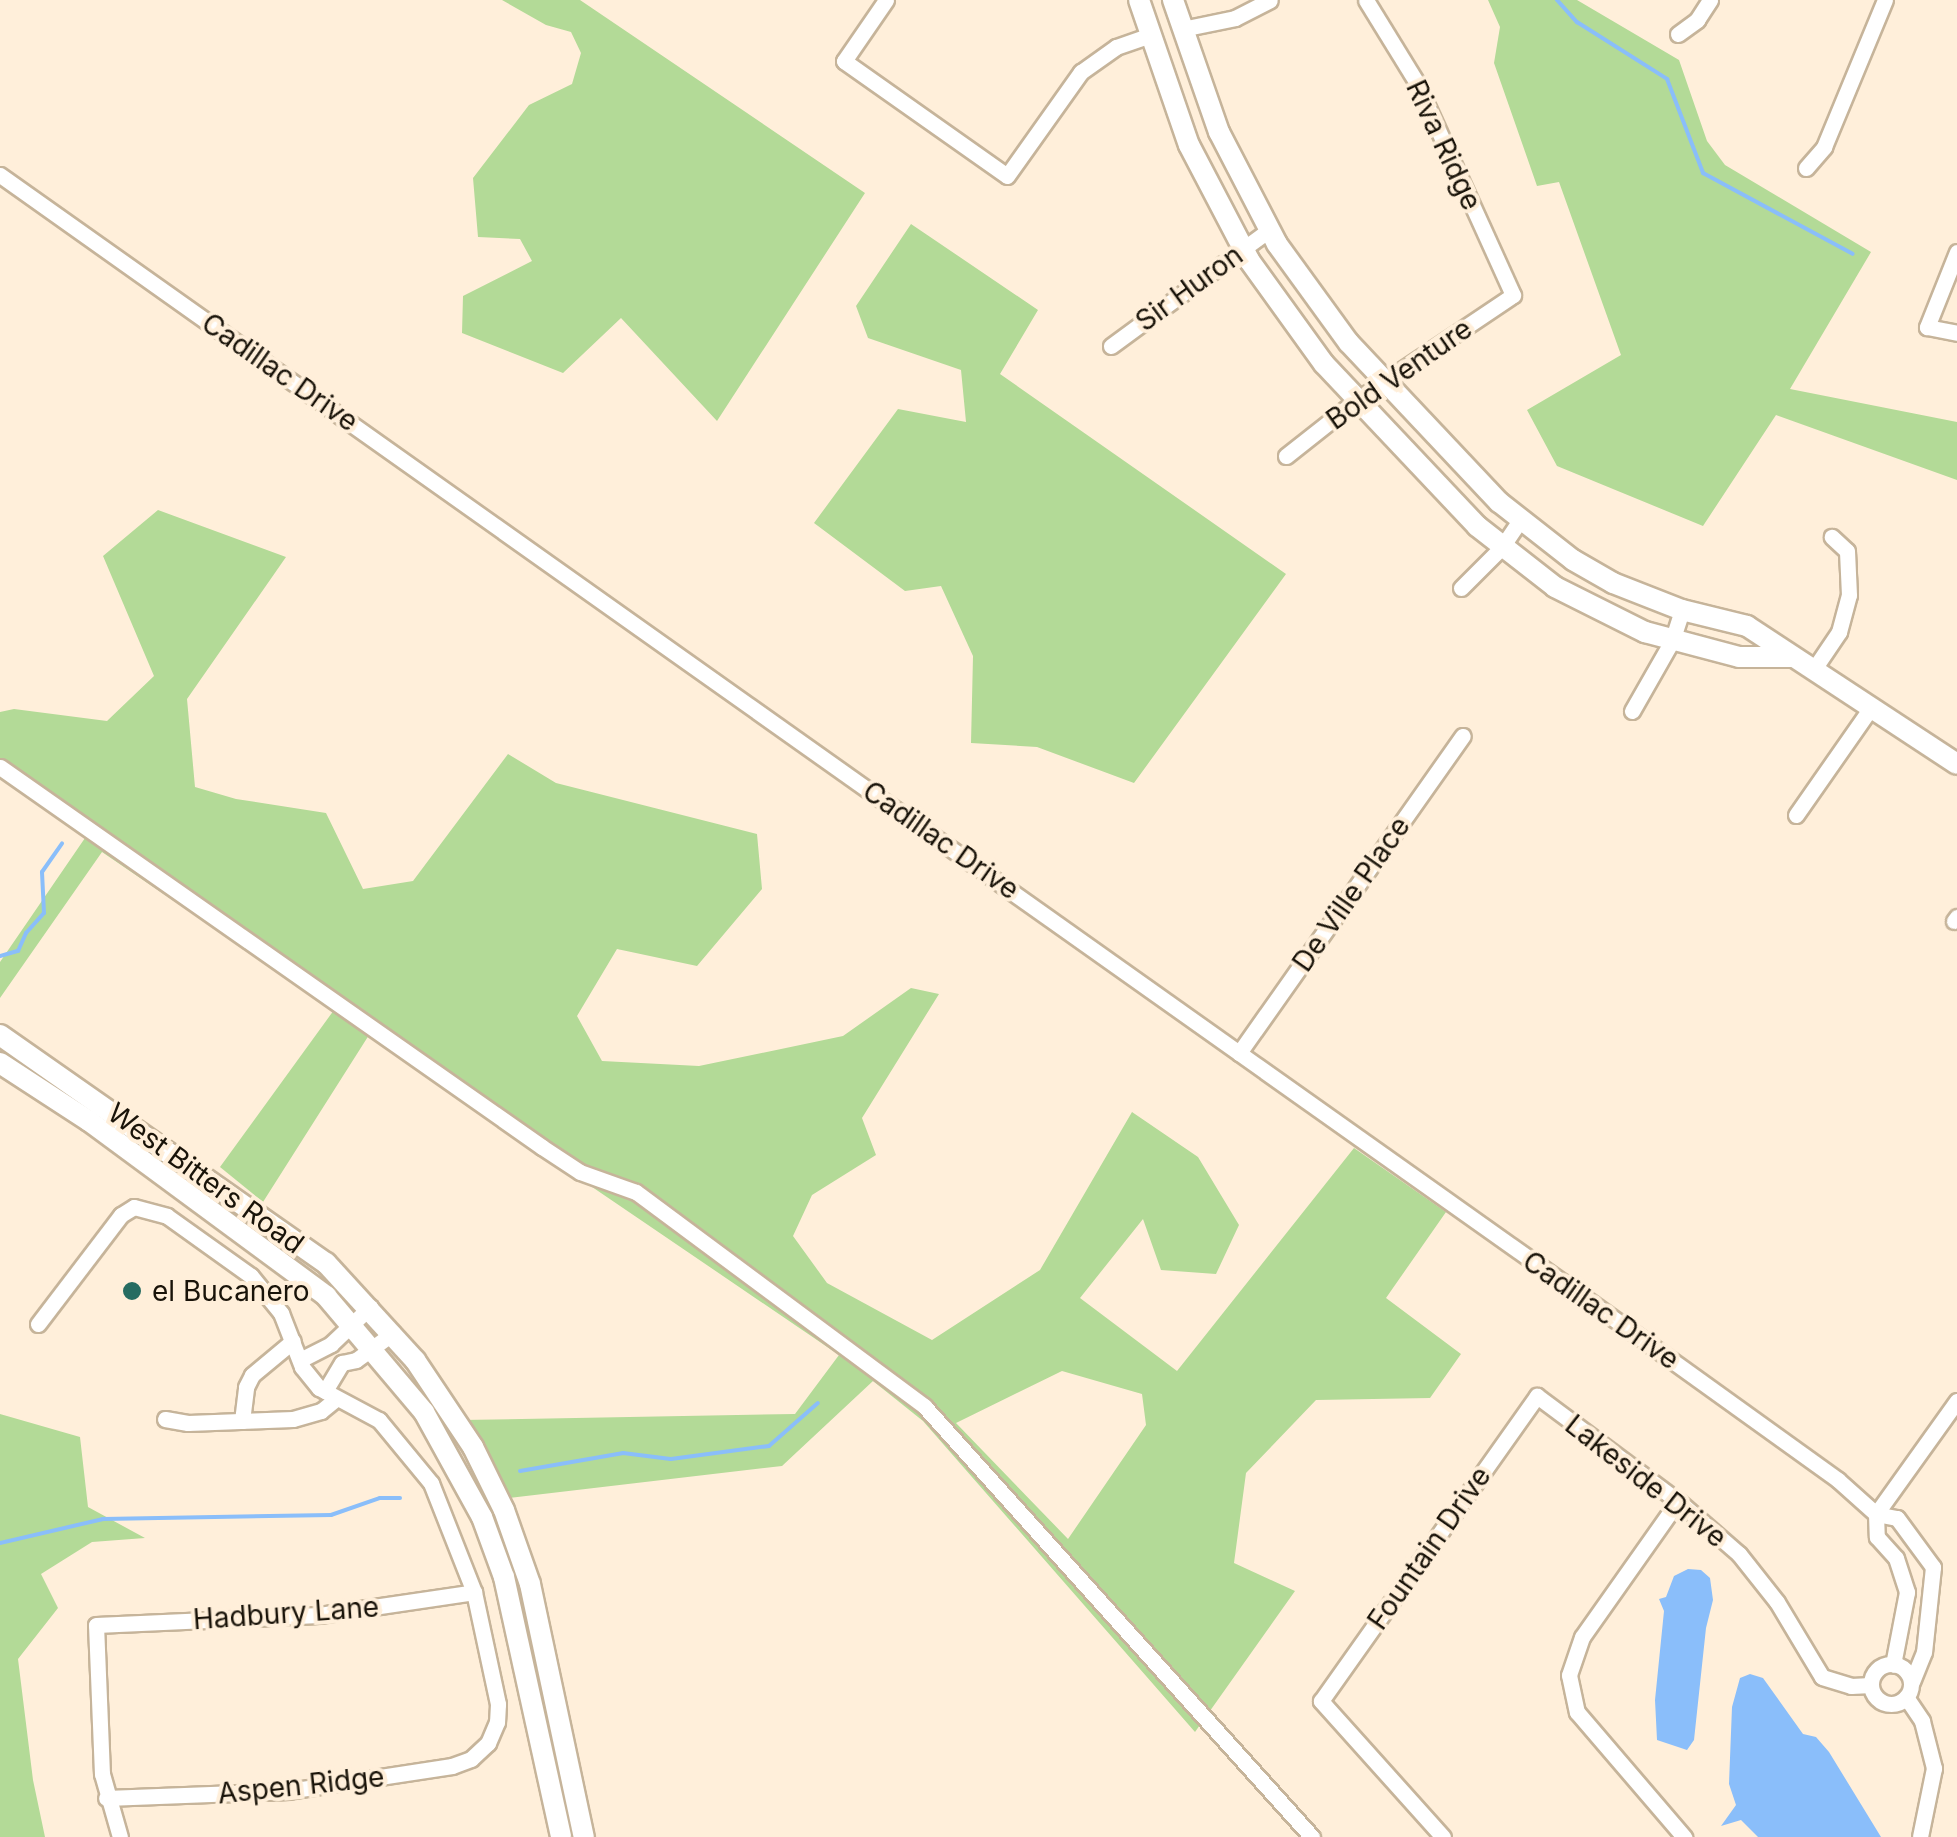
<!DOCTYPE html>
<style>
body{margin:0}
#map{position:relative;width:1957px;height:1837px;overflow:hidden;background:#ffefda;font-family:Inter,sans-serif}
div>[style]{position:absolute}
.green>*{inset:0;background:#b3da97}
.water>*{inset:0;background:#8abefa}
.stream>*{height:4px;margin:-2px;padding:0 2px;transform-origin:2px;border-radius:2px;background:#8abefa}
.roads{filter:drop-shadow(2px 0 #c6b49a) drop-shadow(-2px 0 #c6b49a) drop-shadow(0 2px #c6b49a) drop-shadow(0 -2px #c6b49a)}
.street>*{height:15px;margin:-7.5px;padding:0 7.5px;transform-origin:7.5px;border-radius:7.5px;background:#fff}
.street>.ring{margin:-7.5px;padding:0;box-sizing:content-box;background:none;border:15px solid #fff;border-radius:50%}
.secondary>*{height:20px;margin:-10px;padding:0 10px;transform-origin:10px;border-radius:10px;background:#fff}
.dots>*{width:28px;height:28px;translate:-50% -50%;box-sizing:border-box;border:5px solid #ffefda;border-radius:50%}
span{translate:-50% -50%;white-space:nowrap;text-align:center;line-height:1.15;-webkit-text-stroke:8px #ffefda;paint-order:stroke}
.street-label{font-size:28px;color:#191309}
.poi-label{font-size:28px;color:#191309}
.left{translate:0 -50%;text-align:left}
</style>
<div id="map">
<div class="green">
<i style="clip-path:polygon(502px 0,580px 0,865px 193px,717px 421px,621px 318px,563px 373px,462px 333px,463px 296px,532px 261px,520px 239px,478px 237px,473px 178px,529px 105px,572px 84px,581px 53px,571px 32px,546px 25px)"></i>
<i style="clip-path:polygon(1488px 0,1577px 0,1679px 60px,1707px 141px,1725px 165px,1871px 252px,1790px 389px,1957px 422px,1957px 480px,1776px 415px,1703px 526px,1557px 466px,1527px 410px,1621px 355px,1559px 182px,1537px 186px,1494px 63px,1500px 27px)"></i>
<i style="clip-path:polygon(911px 224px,1038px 310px,1000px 374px,1286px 574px,1134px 783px,1037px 747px,971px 743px,973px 656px,941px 586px,905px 591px,814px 523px,898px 409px,966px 422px,961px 370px,868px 338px,856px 306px)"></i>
<i style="clip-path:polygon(evenodd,158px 510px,286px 557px,187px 699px,195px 787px,236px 799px,326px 813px,363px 889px,413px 881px,508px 754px,556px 783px,757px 834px,762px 889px,697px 966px,617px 949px,577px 1016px,602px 1061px,699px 1066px,843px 1036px,911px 988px,939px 994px,862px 1118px,876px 1155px,812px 1195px,793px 1236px,827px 1283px,932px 1340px,1040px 1270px,1132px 1112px,1198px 1157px,1239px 1225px,1216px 1274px,1161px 1270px,1143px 1219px,1080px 1298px,1177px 1371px,1354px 1148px,1446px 1212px,1386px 1298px,1461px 1354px,1430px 1398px,1316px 1400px,1246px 1473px,1234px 1563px,1295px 1591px,1195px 1732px,923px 1421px,873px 1381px,782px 1466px,509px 1498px,462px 1420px,795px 1414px,839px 1355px,369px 1035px,263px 1202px,220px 1167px,334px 1010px,102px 852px,0 998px,0 962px,85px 838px,0 777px,0 712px,14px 709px,107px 721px,154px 676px,103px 556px,158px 510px,1062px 1371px,1142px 1394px,1146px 1425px,1068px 1539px,956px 1423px,1062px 1371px)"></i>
<i style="clip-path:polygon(0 1414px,80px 1437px,88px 1507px,145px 1538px,92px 1542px,41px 1574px,58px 1608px,18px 1659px,33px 1780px,45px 1837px,0 1837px)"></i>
</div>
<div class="water">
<i style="clip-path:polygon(1688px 1569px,1701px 1570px,1710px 1578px,1713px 1600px,1706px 1628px,1694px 1740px,1687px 1750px,1657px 1740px,1655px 1700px,1664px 1611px,1659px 1599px,1666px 1597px,1674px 1576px)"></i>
<i style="clip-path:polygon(1750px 1674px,1763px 1678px,1803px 1734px,1816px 1737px,1829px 1752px,1881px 1837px,1758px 1837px,1741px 1820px,1721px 1826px,1736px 1805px,1729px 1784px,1732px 1707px,1740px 1678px)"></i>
</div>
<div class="stream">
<i style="left:1557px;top:0;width:30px;rotate:48deg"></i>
<i style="left:1577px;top:22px;width:107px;rotate:32.3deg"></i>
<i style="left:1667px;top:79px;width:101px;rotate:69deg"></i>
<i style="left:1703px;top:173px;width:170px;rotate:28.4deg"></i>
<i style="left:0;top:956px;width:19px;rotate:-16deg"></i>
<i style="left:18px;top:951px;width:20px;rotate:-66deg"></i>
<i style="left:26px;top:933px;width:27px;rotate:-48deg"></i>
<i style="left:44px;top:913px;width:41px;rotate:-92.8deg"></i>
<i style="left:42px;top:872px;width:35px;rotate:-55deg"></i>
<i style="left:520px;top:1471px;width:105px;rotate:-9.9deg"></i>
<i style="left:623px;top:1453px;width:48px;rotate:7.1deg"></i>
<i style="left:671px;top:1459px;width:99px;rotate:-7.6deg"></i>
<i style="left:769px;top:1446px;width:65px;rotate:-41.3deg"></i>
<i style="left:0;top:1543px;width:106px;rotate:-13.1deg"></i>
<i style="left:103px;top:1519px;width:228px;rotate:-1deg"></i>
<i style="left:331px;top:1515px;width:52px;rotate:-19.1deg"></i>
<i style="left:380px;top:1498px;width:20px"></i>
</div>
<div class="roads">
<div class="street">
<i style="left:886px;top:0;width:74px;rotate:124.5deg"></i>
<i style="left:844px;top:61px;width:199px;rotate:35.2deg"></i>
<i style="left:1007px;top:176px;width:128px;rotate:-54.6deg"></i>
<i style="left:1081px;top:72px;width:43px;rotate:-35.5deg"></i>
<i style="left:1116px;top:47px;width:37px;rotate:-19deg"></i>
<i style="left:1182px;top:29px;width:54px;rotate:-11.7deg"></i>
<i style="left:1235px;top:18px;width:39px;rotate:-27deg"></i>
<i style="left:1678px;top:34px;width:24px;rotate:-36deg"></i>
<i style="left:1697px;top:20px;width:24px;rotate:-57deg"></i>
<i style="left:1806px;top:168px;width:28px;rotate:-49deg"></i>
<i style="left:1824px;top:147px;width:159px;rotate:-67.5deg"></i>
<i style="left:0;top:175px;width:1917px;rotate:35.32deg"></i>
<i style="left:1564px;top:1283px;width:337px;rotate:35.7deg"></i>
<i style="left:1838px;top:1480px;width:51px;rotate:41.8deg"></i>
<i style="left:1957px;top:252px;width:81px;rotate:111.8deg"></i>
<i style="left:1927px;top:327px;width:31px;rotate:11deg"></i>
<i style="left:1111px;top:346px;width:196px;rotate:-36.3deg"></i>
<i style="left:1286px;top:456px;width:90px;rotate:-38.3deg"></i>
<i style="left:1357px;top:400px;width:188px;rotate:-33.9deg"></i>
<i style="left:1513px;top:295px;width:233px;rotate:-114.4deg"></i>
<i style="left:1417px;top:83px;width:97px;rotate:-121.6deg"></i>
<i style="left:1461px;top:588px;width:58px;rotate:-45deg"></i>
<i style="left:1502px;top:547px;width:34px;rotate:-56deg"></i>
<i style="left:1814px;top:669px;width:45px;rotate:-56deg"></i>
<i style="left:1839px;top:632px;width:38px;rotate:-75deg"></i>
<i style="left:1849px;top:595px;width:44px;rotate:-92.6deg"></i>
<i style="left:1847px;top:551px;width:21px;rotate:-137deg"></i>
<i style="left:1632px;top:711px;width:81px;rotate:-60.3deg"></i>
<i style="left:1672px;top:641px;width:33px;rotate:-72deg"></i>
<i style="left:0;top:767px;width:662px;rotate:35.03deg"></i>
<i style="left:542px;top:1147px;width:45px;rotate:33.3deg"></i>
<i style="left:580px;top:1172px;width:59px;rotate:19.7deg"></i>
<i style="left:636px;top:1192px;width:359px;rotate:36.6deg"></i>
<i style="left:924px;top:1406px;width:580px;rotate:48.01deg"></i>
<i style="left:1796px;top:815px;width:133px;rotate:-55.1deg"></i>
<i style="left:1954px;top:921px;width:5px;rotate:-53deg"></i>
<i style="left:1239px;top:1053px;width:388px;rotate:-54.8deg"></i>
<i style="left:38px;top:1324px;width:137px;rotate:-52.7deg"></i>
<i style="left:121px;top:1215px;width:15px;rotate:-32deg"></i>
<i style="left:134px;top:1207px;width:34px;rotate:15deg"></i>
<i style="left:167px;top:1216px;width:103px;rotate:35.5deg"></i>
<i style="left:251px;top:1276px;width:48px;rotate:51deg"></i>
<i style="left:281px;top:1313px;width:58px;rotate:68.7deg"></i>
<i style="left:302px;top:1367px;width:27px;rotate:51deg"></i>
<i style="left:319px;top:1388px;width:68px;rotate:28.1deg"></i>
<i style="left:379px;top:1420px;width:82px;rotate:50.5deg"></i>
<i style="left:431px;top:1483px;width:117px;rotate:68.5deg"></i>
<i style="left:474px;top:1592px;width:115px;rotate:77.9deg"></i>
<i style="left:498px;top:1704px;width:18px;rotate:93deg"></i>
<i style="left:497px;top:1722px;width:23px;rotate:113deg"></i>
<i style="left:488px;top:1743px;width:23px;rotate:137deg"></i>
<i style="left:471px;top:1759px;width:20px;rotate:160deg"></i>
<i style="left:452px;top:1766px;width:165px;rotate:171.3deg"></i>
<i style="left:289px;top:1791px;width:183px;rotate:177.8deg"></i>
<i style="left:300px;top:1360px;width:35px;rotate:-27deg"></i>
<i style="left:331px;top:1344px;width:54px;rotate:-43.5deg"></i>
<i style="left:325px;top:1391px;width:33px;rotate:-59deg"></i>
<i style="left:342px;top:1363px;width:14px;rotate:-12deg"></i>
<i style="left:356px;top:1360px;width:46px;rotate:-36.1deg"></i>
<i style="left:165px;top:1419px;width:23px;rotate:10deg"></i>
<i style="left:188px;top:1423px;width:105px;rotate:-2.2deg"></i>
<i style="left:293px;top:1419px;width:29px;rotate:-16deg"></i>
<i style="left:321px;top:1411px;width:19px;rotate:-39deg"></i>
<i style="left:242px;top:1421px;width:34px;rotate:-83deg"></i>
<i style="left:246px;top:1387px;width:13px;rotate:-63deg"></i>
<i style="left:252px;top:1375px;width:53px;rotate:-39.7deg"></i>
<i style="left:1678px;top:1501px;width:166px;rotate:125.2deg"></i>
<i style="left:1582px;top:1637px;width:40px;rotate:108.9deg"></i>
<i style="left:1569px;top:1675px;width:38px;rotate:78deg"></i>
<i style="left:1577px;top:1712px;width:165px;rotate:49.4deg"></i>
<i style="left:1876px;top:1514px;width:21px;rotate:11deg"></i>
<i style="left:1897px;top:1518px;width:61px;rotate:53.7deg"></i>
<i style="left:1933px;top:1567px;width:85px;rotate:96deg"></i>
<i style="left:1924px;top:1652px;width:32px;rotate:112deg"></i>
<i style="left:1876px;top:1514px;width:23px;rotate:88deg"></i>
<i style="left:1877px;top:1537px;width:28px;rotate:48deg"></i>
<i style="left:1896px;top:1558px;width:36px;rotate:72deg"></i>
<i style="left:1907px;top:1592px;width:74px;rotate:100.9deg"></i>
<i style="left:1876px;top:1514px;width:139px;rotate:-54.4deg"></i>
<i class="ring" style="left:1871px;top:1664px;width:25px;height:25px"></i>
<i style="left:1906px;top:1697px;width:29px;rotate:56deg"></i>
<i style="left:1922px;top:1721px;width:49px;rotate:75.7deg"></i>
<i style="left:1934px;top:1768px;width:70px;rotate:101.5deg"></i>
<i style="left:120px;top:1837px;width:66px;rotate:-105.9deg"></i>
<i style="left:102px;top:1774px;width:149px;rotate:-92.3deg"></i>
<i style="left:96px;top:1625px;width:223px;rotate:-2.6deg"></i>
<i style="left:319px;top:1615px;width:157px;rotate:-8.4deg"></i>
<i style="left:1443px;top:1837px;width:183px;rotate:-131.9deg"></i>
<i style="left:1321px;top:1701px;width:374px;rotate:-54.7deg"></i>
<i style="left:1537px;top:1396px;width:176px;rotate:36.7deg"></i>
<i style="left:1678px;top:1501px;width:81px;rotate:41deg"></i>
<i style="left:1739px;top:1554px;width:61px;rotate:51.6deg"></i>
<i style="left:1777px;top:1602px;width:87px;rotate:59deg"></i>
<i style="left:1822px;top:1677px;width:30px;rotate:17deg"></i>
<i style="left:1851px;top:1686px;width:20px;rotate:-3deg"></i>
</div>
<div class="secondary">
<i style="left:1139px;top:0;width:153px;rotate:71deg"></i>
<i style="left:1189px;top:145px;width:130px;rotate:62.4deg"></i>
<i style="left:1249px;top:260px;width:128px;rotate:54.2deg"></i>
<i style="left:1324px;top:364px;width:223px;rotate:46.6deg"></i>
<i style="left:1477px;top:526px;width:99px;rotate:38deg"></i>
<i style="left:1555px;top:587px;width:101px;rotate:26.6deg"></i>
<i style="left:1645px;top:632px;width:97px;rotate:14.9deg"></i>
<i style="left:1739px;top:657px;width:53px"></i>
<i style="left:1173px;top:0;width:140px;rotate:70.8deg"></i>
<i style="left:1219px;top:132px;width:126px;rotate:62.6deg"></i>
<i style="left:1277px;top:244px;width:122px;rotate:54deg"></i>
<i style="left:1349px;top:343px;width:219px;rotate:46.7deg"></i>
<i style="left:1499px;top:502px;width:94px;rotate:38.1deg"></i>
<i style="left:1573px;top:560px;width:46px;rotate:29.9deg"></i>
<i style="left:1613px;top:583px;width:74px;rotate:21.4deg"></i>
<i style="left:1682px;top:610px;width:67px;rotate:13.8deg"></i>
<i style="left:1747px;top:626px;width:251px;rotate:33.3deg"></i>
<i style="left:0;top:1035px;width:398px;rotate:35deg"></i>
<i style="left:326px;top:1263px;width:132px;rotate:47.5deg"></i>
<i style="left:415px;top:1360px;width:105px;rotate:56.3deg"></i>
<i style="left:473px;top:1447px;width:70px;rotate:63.8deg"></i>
<i style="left:504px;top:1510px;width:78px;rotate:70.6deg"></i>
<i style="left:530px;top:1584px;width:259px;rotate:78deg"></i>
<i style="left:0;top:1063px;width:106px;rotate:33.1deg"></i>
<i style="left:89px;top:1121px;width:295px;rotate:36.4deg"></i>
<i style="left:326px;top:1296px;width:152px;rotate:49.8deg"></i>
<i style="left:424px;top:1412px;width:120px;rotate:61.1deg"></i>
<i style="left:482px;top:1517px;width:64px;rotate:69.9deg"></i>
<i style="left:504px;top:1577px;width:266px;rotate:77.6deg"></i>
</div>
</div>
<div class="dots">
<i style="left:132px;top:1291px;background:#266c61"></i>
</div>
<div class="street-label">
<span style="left:1444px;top:145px;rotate:65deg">Riva Ridge</span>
<span style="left:1189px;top:288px;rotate:-36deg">Sir Huron</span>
<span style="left:280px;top:372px;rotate:35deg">Cadillac Drive</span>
<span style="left:1399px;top:374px;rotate:-35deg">Bold Venture</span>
<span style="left:941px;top:840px;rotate:35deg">Cadillac Drive</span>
<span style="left:1351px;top:894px;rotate:-55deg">De Ville Place</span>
<span style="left:206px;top:1178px;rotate:36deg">West Bitters Road</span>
<span style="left:1601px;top:1310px;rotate:35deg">Cadillac Drive</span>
<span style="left:1646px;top:1481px;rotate:38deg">Lakeside Drive</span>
<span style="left:1429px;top:1548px;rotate:-55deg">Fountain Drive</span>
<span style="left:286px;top:1613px;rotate:-4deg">Hadbury Lane</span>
<span style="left:301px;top:1785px;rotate:-6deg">Aspen Ridge</span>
</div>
<div class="poi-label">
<span class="left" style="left:152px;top:1291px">el Bucanero</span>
</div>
</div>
